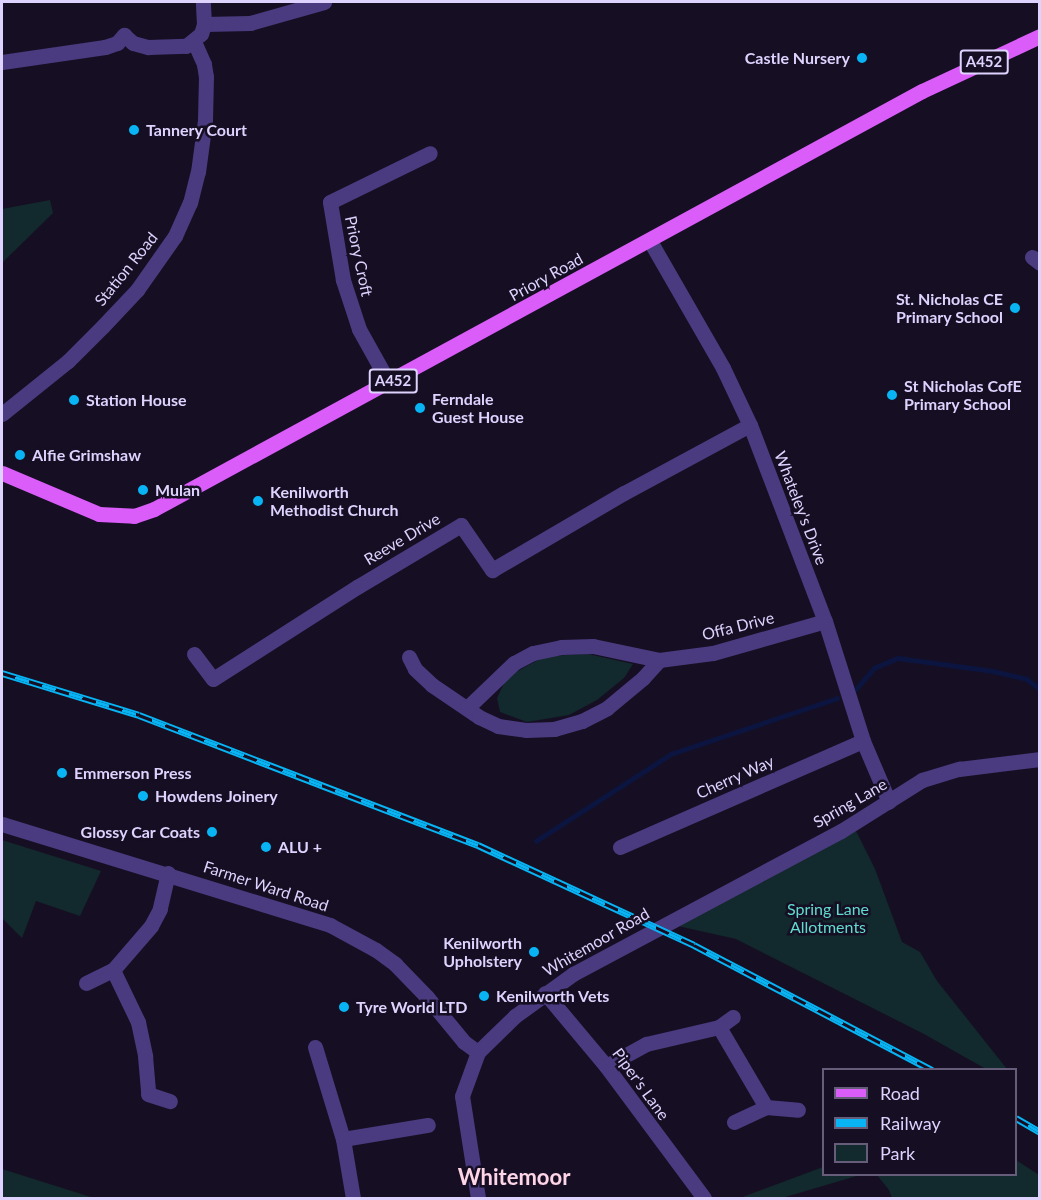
<!DOCTYPE html>
<style>
body{margin:0}
#map{position:relative;width:1041px;height:1200px;overflow:hidden;background:#160f23;font-family:Lato,sans-serif}
div>[style]{position:absolute}
.green>*{inset:0;background:#12292d}
.stream>*{height:4.5px;margin:-2.25px;padding:0 2.25px;transform-origin:2.25px;border-radius:2.25px;background:#0b153f}
.street>*{height:15px;margin:-7.5px;padding:0 7.5px;transform-origin:7.5px;border-radius:7.5px;background:#4a3b80}
.primary>*{height:15px;margin:-7.5px;padding:0 7.5px;transform-origin:7.5px;border-radius:7.5px;background:#da5dfa}
.rail>*{height:7px;margin-top:-3.5px;transform-origin:0;background:repeating-linear-gradient(90deg,#160f23 0 14px,#08b4f4 0 28px);box-sizing:border-box;border-block:2px solid #08b4f4}
.dots>*{width:16px;height:16px;translate:-50% -50%;box-sizing:border-box;border:3px solid #160f23;border-radius:50%}
span{translate:-50% -50%;white-space:nowrap;text-align:center;line-height:1.15;-webkit-text-stroke:5px #160f23;paint-order:stroke}
.shield-label span{padding:2px 4px;background:#160f23;border:2px solid;border-radius:4px;-webkit-text-stroke-width:0}
.shield-label{font-size:15px;color:#ded2fe;font-weight:700}
.poi-label{font-size:16px;color:#ded2fe;font-weight:700}
.right{translate:-100% -50%;text-align:right}
.left{translate:0 -50%;text-align:left}
.street-label{font-size:16px;color:#ded2fe}
.park-label{font-size:16px;color:#60dbd1}
.district-label{font-size:22px;color:#fed4e7;font-weight:700}
.frame{position:absolute;inset:0;border:3px solid #ded2fe;pointer-events:none}
.legend{position:absolute;left:822px;top:1068px;width:195px;height:108px;box-sizing:border-box;background:#160f23;border:2px solid #665d7b;margin:0;padding:8px 10px;list-style:none;font-size:18px;color:#ded2fe}
.legend li{display:flex;align-items:center;gap:12px;height:30px}
.legend b{width:30px;border:2px solid #665d7b}
</style>
<div id="map">
<div class="green">
<i style="clip-path:polygon(50px 200px,53px 213px,2px 263px,2px 209px)"></i>
<i style="clip-path:polygon(588px 654px,633px 664px,624px 678px,597px 700px,569px 715px,527px 722px,500px 712px,497px 698px,507px 677px,545px 656px)"></i>
<i style="clip-path:polygon(856px 831px,875px 869px,902px 942px,920px 952px,937px 981px,1007px 1069px,986px 1069px,924px 1034px,736px 939px,678px 926px)"></i>
<i style="clip-path:polygon(2px 840px,101px 871px,80px 916px,36px 901px,22px 938px,2px 918px)"></i>
<i style="clip-path:polygon(1016px 1160px,1039px 1175px,1039px 1198px,892px 1198px,889px 1190px,877px 1175px,1016px 1174px)"></i>
<i style="clip-path:polygon(823px 1167px,824px 1174px,860px 1175px,782px 1198px,740px 1198px)"></i>
<i style="clip-path:polygon(2px 1169px,94px 1198px,2px 1198px)"></i>
</div>
<div class="stream">
<i style="left:856px;top:689px;width:28px;rotate:-49deg"></i>
<i style="left:874px;top:668px;width:26px;rotate:-23deg"></i>
<i style="left:898px;top:658px;width:96px;rotate:7.8deg"></i>
<i style="left:993px;top:671px;width:35px;rotate:13deg"></i>
<i style="left:1027px;top:679px;width:16px;rotate:38deg"></i>
<i style="left:536px;top:841px;width:161px;rotate:-32.8deg"></i>
<i style="left:671px;top:754px;width:175px;rotate:-18.6deg"></i>
</div>
<div class="street">
<i style="left:204px;top:24px;width:46px;rotate:-1.2deg"></i>
<i style="left:250px;top:23px;width:77px;rotate:-15.8deg"></i>
<i style="left:2px;top:62px;width:104px;rotate:-8.3deg"></i>
<i style="left:105px;top:47px;width:13px;rotate:-18deg"></i>
<i style="left:117px;top:43px;width:11px;rotate:-49deg"></i>
<i style="left:124px;top:35px;width:12px;rotate:42deg"></i>
<i style="left:133px;top:43px;width:16px;rotate:15deg"></i>
<i style="left:148px;top:47px;width:38px;rotate:-2deg"></i>
<i style="left:186px;top:46px;width:19px;rotate:-39deg"></i>
<i style="left:201px;top:34px;width:10px;rotate:-73deg"></i>
<i style="left:204px;top:24px;width:22px;rotate:-93deg"></i>
<i style="left:650px;top:241px;width:146px;rotate:60.1deg"></i>
<i style="left:723px;top:368px;width:63px;rotate:64.7deg"></i>
<i style="left:750px;top:425px;width:210px;rotate:69.1deg"></i>
<i style="left:825px;top:621px;width:126px;rotate:72.4deg"></i>
<i style="left:863px;top:741px;width:66px;rotate:66.9deg"></i>
<i style="left:1032px;top:257px;width:10px;rotate:37deg"></i>
<i style="left:389px;top:383px;width:62px;rotate:-119.1deg"></i>
<i style="left:359px;top:329px;width:52px;rotate:-108.1deg"></i>
<i style="left:343px;top:280px;width:79px;rotate:-99.5deg"></i>
<i style="left:330px;top:202px;width:111px;rotate:-26.1deg"></i>
<i style="left:2px;top:414px;width:85px;rotate:-38.8deg"></i>
<i style="left:68px;top:361px;width:49px;rotate:-45deg"></i>
<i style="left:103px;top:326px;width:50px;rotate:-46.6deg"></i>
<i style="left:137px;top:290px;width:66px;rotate:-54.9deg"></i>
<i style="left:175px;top:236px;width:36px;rotate:-66deg"></i>
<i style="left:190px;top:203px;width:32px;rotate:-76deg"></i>
<i style="left:198px;top:172px;width:52px;rotate:-82.3deg"></i>
<i style="left:205px;top:120px;width:43px;rotate:-88.7deg"></i>
<i style="left:206px;top:77px;width:13px;rotate:-99deg"></i>
<i style="left:204px;top:64px;width:24px;rotate:-114deg"></i>
<i style="left:194px;top:654px;width:31px;rotate:53deg"></i>
<i style="left:213px;top:679px;width:171px;rotate:-32.6deg"></i>
<i style="left:357px;top:587px;width:121px;rotate:-30.8deg"></i>
<i style="left:461px;top:525px;width:55px;rotate:55.4deg"></i>
<i style="left:492px;top:570px;width:153px;rotate:-30.3deg"></i>
<i style="left:624px;top:493px;width:143px;rotate:-28.4deg"></i>
<i style="left:409px;top:657px;width:13px;rotate:63deg"></i>
<i style="left:415px;top:669px;width:23px;rotate:43deg"></i>
<i style="left:432px;top:685px;width:57px;rotate:34.2deg"></i>
<i style="left:479px;top:717px;width:21px;rotate:25deg"></i>
<i style="left:498px;top:726px;width:28px;rotate:8deg"></i>
<i style="left:526px;top:730px;width:28px;rotate:-2deg"></i>
<i style="left:554px;top:729px;width:29px;rotate:-16deg"></i>
<i style="left:582px;top:721px;width:28px;rotate:-27deg"></i>
<i style="left:607px;top:708px;width:47px;rotate:-39.8deg"></i>
<i style="left:643px;top:678px;width:24px;rotate:-48deg"></i>
<i style="left:659px;top:660px;width:54px;rotate:-7.4deg"></i>
<i style="left:713px;top:653px;width:116px;rotate:-15.9deg"></i>
<i style="left:467px;top:708px;width:65px;rotate:-43.8deg"></i>
<i style="left:514px;top:663px;width:21px;rotate:-28deg"></i>
<i style="left:533px;top:653px;width:29px;rotate:-12deg"></i>
<i style="left:561px;top:647px;width:32px;rotate:-2deg"></i>
<i style="left:593px;top:646px;width:67px;rotate:12deg"></i>
<i style="left:2px;top:824px;width:343px;rotate:17.1deg"></i>
<i style="left:330px;top:925px;width:52px;rotate:28.5deg"></i>
<i style="left:376px;top:950px;width:24px;rotate:36deg"></i>
<i style="left:395px;top:964px;width:46px;rotate:45.9deg"></i>
<i style="left:427px;top:997px;width:58px;rotate:50.6deg"></i>
<i style="left:464px;top:1042px;width:17px;rotate:36deg"></i>
<i style="left:620px;top:847px;width:265px;rotate:-23.6deg"></i>
<i style="left:168px;top:873px;width:37px;rotate:103deg"></i>
<i style="left:160px;top:909px;width:19px;rotate:118deg"></i>
<i style="left:151px;top:926px;width:58px;rotate:130.8deg"></i>
<i style="left:113px;top:970px;width:58px;rotate:64.3deg"></i>
<i style="left:138px;top:1022px;width:35px;rotate:78deg"></i>
<i style="left:145px;top:1056px;width:38px;rotate:85deg"></i>
<i style="left:148px;top:1094px;width:23px;rotate:18deg"></i>
<i style="left:86px;top:983px;width:30px;rotate:-26deg"></i>
<i style="left:545px;top:993px;width:95px;rotate:50.1deg"></i>
<i style="left:606px;top:1066px;width:164px;rotate:53.4deg"></i>
<i style="left:719px;top:1027px;width:17px;rotate:-36deg"></i>
<i style="left:315px;top:1047px;width:96px;rotate:73.1deg"></i>
<i style="left:343px;top:1139px;width:60px;rotate:80.4deg"></i>
<i style="left:606px;top:1066px;width:46px;rotate:-28.8deg"></i>
<i style="left:646px;top:1044px;width:75px;rotate:-13.1deg"></i>
<i style="left:719px;top:1027px;width:93px;rotate:59.6deg"></i>
<i style="left:766px;top:1107px;width:32px;rotate:5deg"></i>
<i style="left:734px;top:1122px;width:35px;rotate:-25deg"></i>
<i style="left:343px;top:1139px;width:86px;rotate:-9.4deg"></i>
<i style="left:478px;top:1198px;width:103px;rotate:-98.9deg"></i>
<i style="left:462px;top:1096px;width:47px;rotate:-70deg"></i>
<i style="left:478px;top:1052px;width:52px;rotate:-44.2deg"></i>
<i style="left:515px;top:1016px;width:72px;rotate:-35.9deg"></i>
<i style="left:573px;top:974px;width:304px;rotate:-28.1deg"></i>
<i style="left:841px;top:831px;width:96px;rotate:-32.2deg"></i>
<i style="left:922px;top:780px;width:39px;rotate:-17deg"></i>
<i style="left:959px;top:769px;width:82px;rotate:-7deg"></i>
</div>
<div class="primary">
<i style="left:2px;top:473px;width:105px;rotate:22.9deg"></i>
<i style="left:99px;top:514px;width:35px;rotate:3deg"></i>
<i style="left:134px;top:516px;width:21px;rotate:-19deg"></i>
<i style="left:154px;top:509px;width:874px;rotate:-28.56deg"></i>
<i style="left:922px;top:91px;width:130px;rotate:-25deg"></i>
</div>
<div class="rail">
<i style="left:2px;top:673px;width:143px;rotate:17deg"></i>
<i style="left:139px;top:715px;width:363px;rotate:21deg"></i>
<i style="left:478px;top:845px;width:238px;rotate:24.8deg"></i>
<i style="left:694px;top:945px;width:269px;rotate:27.7deg"></i>
<i style="left:1016px;top:1118px;width:28px;rotate:30deg"></i>
</div>
<div class="dots">
<i style="left:862px;top:58px;background:#08b4f4"></i>
<i style="left:134px;top:130px;background:#08b4f4"></i>
<i style="left:1015px;top:308px;background:#08b4f4"></i>
<i style="left:892px;top:395px;background:#08b4f4"></i>
<i style="left:74px;top:400px;background:#08b4f4"></i>
<i style="left:420px;top:408px;background:#08b4f4"></i>
<i style="left:20px;top:455px;background:#08b4f4"></i>
<i style="left:143px;top:490px;background:#08b4f4"></i>
<i style="left:258px;top:501px;background:#08b4f4"></i>
<i style="left:62px;top:773px;background:#08b4f4"></i>
<i style="left:143px;top:796px;background:#08b4f4"></i>
<i style="left:212px;top:832px;background:#08b4f4"></i>
<i style="left:266px;top:847px;background:#08b4f4"></i>
<i style="left:534px;top:952px;background:#08b4f4"></i>
<i style="left:484px;top:996px;background:#08b4f4"></i>
<i style="left:344px;top:1007px;background:#08b4f4"></i>
</div>
<div class="shield-label">
<span style="left:984px;top:62px">A452</span>
<span style="left:393px;top:381px">A452</span>
</div>
<div class="poi-label">
<span class="right" style="left:850px;top:58px">Castle Nursery</span>
<span class="left" style="left:146px;top:130px">Tannery Court</span>
<span class="right" style="left:1003px;top:308px">St. Nicholas CE<br>Primary School</span>
<span class="left" style="left:904px;top:395px">St Nicholas CofE<br>Primary School</span>
<span class="left" style="left:432px;top:408px">Ferndale<br>Guest House</span>
<span class="left" style="left:86px;top:400px">Station House</span>
<span class="left" style="left:32px;top:455px">Alfie Grimshaw</span>
<span class="left" style="left:155px;top:490px">Mulan</span>
<span class="left" style="left:270px;top:501px">Kenilworth<br>Methodist Church</span>
<span class="left" style="left:74px;top:773px">Emmerson Press</span>
<span class="left" style="left:155px;top:796px">Howdens Joinery</span>
<span class="right" style="left:200px;top:832px">Glossy Car Coats</span>
<span class="left" style="left:278px;top:847px">ALU +</span>
<span class="right" style="left:522px;top:952px">Kenilworth<br>Upholstery</span>
<span class="left" style="left:496px;top:996px">Kenilworth Vets</span>
<span class="left" style="left:356px;top:1007px">Tyre World LTD</span>
</div>
<div class="street-label">
<span style="left:359px;top:256px;rotate:78deg">Priory Croft</span>
<span style="left:126px;top:269px;rotate:-51deg">Station Road</span>
<span style="left:546px;top:277px;rotate:-29deg">Priory Road</span>
<span style="left:801px;top:508px;rotate:69deg">Whateley's Drive</span>
<span style="left:402px;top:539px;rotate:-31deg">Reeve Drive</span>
<span style="left:738px;top:626px;rotate:-14deg">Offa Drive</span>
<span style="left:735px;top:777px;rotate:-24deg">Cherry Way</span>
<span style="left:850px;top:803px;rotate:-30deg">Spring Lane</span>
<span style="left:266px;top:886px;rotate:18deg">Farmer Ward Road</span>
<span style="left:596px;top:942px;rotate:-30deg">Whitemoor Road</span>
<span style="left:641px;top:1084px;rotate:54deg">Piper's Lane</span>
</div>
<div class="park-label">
<span style="left:828px;top:918px">Spring Lane<br>Allotments</span>
</div>
<div class="district-label">
<span style="left:514px;top:1177px">Whitemoor</span>
</div>
<div class="frame"></div>
<ul class="legend">
<li><b style="height:8px;background:#da5dfa"></b>Road</li>
<li><b style="height:8px;background:#08b4f4"></b>Railway</li>
<li><b style="height:16px;background:#12292d"></b>Park</li>
</ul>
</div>
